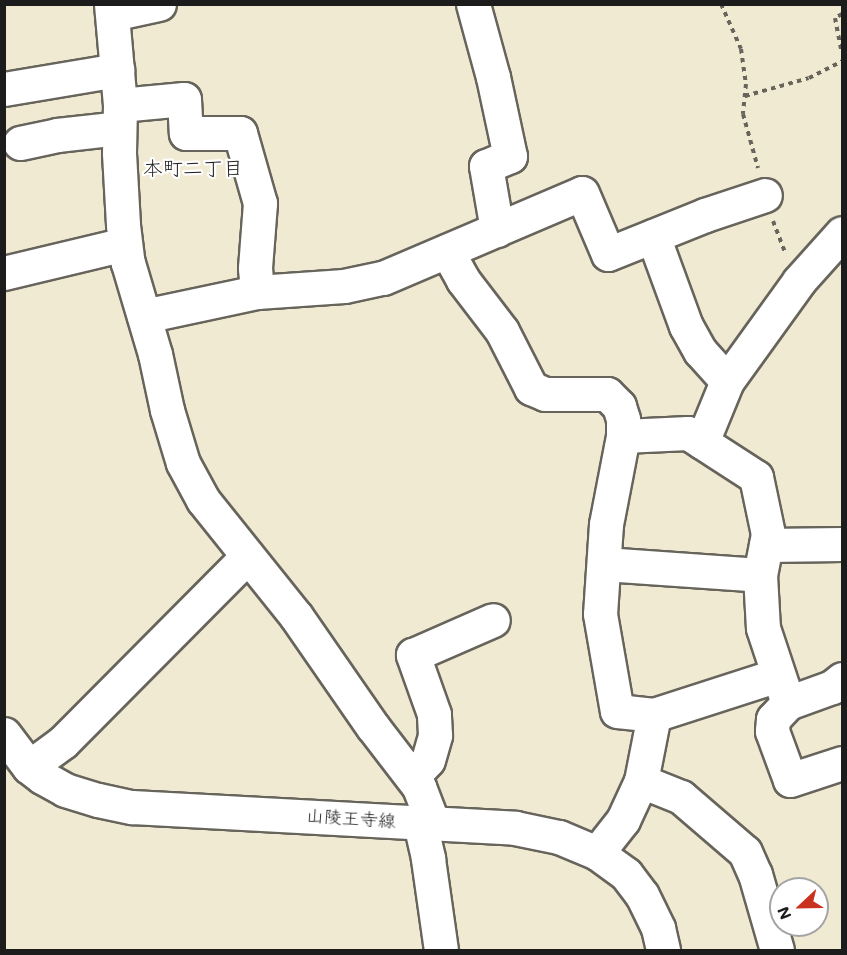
<!DOCTYPE html>
<meta charset="utf-8">
<style>
body{margin:0}
#map{position:relative;width:847px;height:955px;overflow:hidden;background:#f1ead3;font-family:Mali,"Klee One",sans-serif}
div>[style]{position:absolute}
.path>*{height:4px;margin-top:-2px;transform-origin:0;background:repeating-linear-gradient(90deg,#67645c 0 4.5px,transparent 0 9px)}
.roads{filter:drop-shadow(2px 0 #67645c) drop-shadow(-2px 0 #67645c) drop-shadow(0 2px #67645c) drop-shadow(0 -2px #67645c)}
.minor>*{height:33px;margin:-16.5px;padding:0 16.5px;transform-origin:16.5px;border-radius:16.5px;background:#fff}
.major>*{height:33px;margin:-16.5px;padding:0 16.5px;transform-origin:16.5px;border-radius:16.5px;background:#fff}
span{translate:-50% -50%;white-space:nowrap;text-align:center;line-height:1.15;-webkit-text-stroke:4.5px #fff;paint-order:stroke}
.street-label{font-size:18px;color:#1c1c1c}
.neighbourhood-label{font-size:20px;color:#1c1c1c}
.frame{position:absolute;inset:0;border:6px solid #1c1c1c;pointer-events:none}
.north{position:absolute;left:769px;top:877px;width:60px;height:60px;box-sizing:border-box;background:#fff;border:2px solid #a4a4a4;border-radius:50%;rotate:248deg;font-size:16px;font-weight:700;line-height:24px;text-align:center;color:#1c1c1c}
.north::after{content:'';display:block;margin:auto;width:21px;height:27px;background:#c8321e;clip-path:polygon(50% 0,100% 100%,50% 72%,0 100%)}
</style>
<div id="map">
<div class="path">
<i style="left:721px;top:4px;width:49px;rotate:66deg"></i>
<i style="left:741px;top:49px;width:35px;rotate:82deg"></i>
<i style="left:746px;top:84px;width:30px;rotate:96deg"></i>
<i style="left:743px;top:114px;width:56px;rotate:74.5deg"></i>
<i style="left:842px;top:4px;width:1px;rotate:90deg"></i>
<i style="left:842px;top:14px;width:8px;rotate:150deg"></i>
<i style="left:835px;top:18px;width:36px;rotate:79deg"></i>
<i style="left:745px;top:96px;width:66px;rotate:-15.7deg"></i>
<i style="left:809px;top:78px;width:37px;rotate:-27deg"></i>
<i style="left:773px;top:221px;width:34px;rotate:69deg"></i>
</div>
<div class="roads">
<div class="minor">
<i style="left:111px;top:4px;width:101px;rotate:84.9deg"></i>
<i style="left:120px;top:105px;width:48px;rotate:91.2deg"></i>
<i style="left:119px;top:153px;width:72px;rotate:86.8deg"></i>
<i style="left:123px;top:225px;width:38px;rotate:83deg"></i>
<i style="left:128px;top:263px;width:95px;rotate:73.5deg"></i>
<i style="left:155px;top:354px;width:57px;rotate:77.9deg"></i>
<i style="left:167px;top:410px;width:55px;rotate:73.2deg"></i>
<i style="left:183px;top:463px;width:42px;rotate:61.6deg"></i>
<i style="left:203px;top:500px;width:149px;rotate:51.3deg"></i>
<i style="left:296px;top:616px;width:135px;rotate:55.3deg"></i>
<i style="left:373px;top:727px;width:76px;rotate:52.5deg"></i>
<i style="left:419px;top:787px;width:39px;rotate:69deg"></i>
<i style="left:473px;top:4px;width:76px;rotate:74.7deg"></i>
<i style="left:493px;top:77px;width:81px;rotate:77.9deg"></i>
<i style="left:510px;top:156px;width:26px;rotate:157deg"></i>
<i style="left:486px;top:166px;width:65px;rotate:80.2deg"></i>
<i style="left:113px;top:14px;width:47px;rotate:-12.3deg"></i>
<i style="left:4px;top:89px;width:115px;rotate:-9.5deg"></i>
<i style="left:120px;top:105px;width:64px;rotate:-5.4deg"></i>
<i style="left:184px;top:99px;width:34px;rotate:87deg"></i>
<i style="left:186px;top:133px;width:54px"></i>
<i style="left:240px;top:133px;width:73px;rotate:74.1deg"></i>
<i style="left:260px;top:203px;width:65px;rotate:94.4deg"></i>
<i style="left:255px;top:268px;width:24px;rotate:85deg"></i>
<i style="left:20px;top:143px;width:38px;rotate:-12deg"></i>
<i style="left:57px;top:135px;width:62px;rotate:-6.4deg"></i>
<i style="left:653px;top:236px;width:96px;rotate:69.9deg"></i>
<i style="left:686px;top:326px;width:29px;rotate:61deg"></i>
<i style="left:700px;top:351px;width:40px;rotate:48deg"></i>
<i style="left:447px;top:251px;width:33px;rotate:61deg"></i>
<i style="left:463px;top:280px;width:64px;rotate:52.6deg"></i>
<i style="left:502px;top:331px;width:64px;rotate:63deg"></i>
<i style="left:531px;top:388px;width:15px;rotate:23deg"></i>
<i style="left:545px;top:394px;width:62px"></i>
<i style="left:607px;top:394px;width:17px;rotate:45deg"></i>
<i style="left:619px;top:406px;width:14px;rotate:73deg"></i>
<i style="left:623px;top:419px;width:17px;rotate:90deg"></i>
<i style="left:623px;top:436px;width:90px;rotate:100.9deg"></i>
<i style="left:606px;top:524px;width:90px;rotate:93.8deg"></i>
<i style="left:600px;top:614px;width:98px;rotate:80.1deg"></i>
<i style="left:617px;top:711px;width:37px;rotate:6deg"></i>
<i style="left:654px;top:715px;width:130px;rotate:-17.9deg"></i>
<i style="left:4px;top:273px;width:124px;rotate:-13.5deg"></i>
<i style="left:144px;top:316px;width:116px;rotate:-12deg"></i>
<i style="left:257px;top:292px;width:87px;rotate:-3.9deg"></i>
<i style="left:344px;top:286px;width:40px;rotate:-12deg"></i>
<i style="left:383px;top:278px;width:216px;rotate:-23.1deg"></i>
<i style="left:582px;top:193px;width:66px;rotate:66.9deg"></i>
<i style="left:608px;top:254px;width:105px;rotate:-21.9deg"></i>
<i style="left:705px;top:215px;width:63px;rotate:-18.4deg"></i>
<i style="left:623px;top:436px;width:65px;rotate:-2.6deg"></i>
<i style="left:688px;top:433px;width:81px;rotate:32.9deg"></i>
<i style="left:756px;top:477px;width:58px;rotate:78.1deg"></i>
<i style="left:768px;top:534px;width:42px;rotate:101deg"></i>
<i style="left:760px;top:575px;width:53px;rotate:86.8deg"></i>
<i style="left:763px;top:628px;width:79px;rotate:71.6deg"></i>
<i style="left:702px;top:442px;width:66px;rotate:-67.7deg"></i>
<i style="left:727px;top:381px;width:123px;rotate:-54.2deg"></i>
<i style="left:799px;top:281px;width:64px;rotate:-48.1deg"></i>
<i style="left:766px;top:545px;width:76px;rotate:-0.8deg"></i>
<i style="left:604px;top:564px;width:156px;rotate:4deg"></i>
<i style="left:842px;top:679px;width:13px;rotate:141deg"></i>
<i style="left:832px;top:687px;width:47px;rotate:160deg"></i>
<i style="left:788px;top:703px;width:22px;rotate:133deg"></i>
<i style="left:773px;top:719px;width:12px;rotate:95deg"></i>
<i style="left:772px;top:731px;width:52px;rotate:69.8deg"></i>
<i style="left:790px;top:780px;width:55px;rotate:-18.1deg"></i>
<i style="left:29px;top:767px;width:42px;rotate:-36.3deg"></i>
<i style="left:63px;top:742px;width:262px;rotate:-45.2deg"></i>
<i style="left:412px;top:777px;width:23px;rotate:-47deg"></i>
<i style="left:428px;top:760px;width:26px;rotate:-74deg"></i>
<i style="left:435px;top:735px;width:21px;rotate:-93deg"></i>
<i style="left:434px;top:714px;width:63px;rotate:-109.6deg"></i>
<i style="left:413px;top:655px;width:87px;rotate:-23.6deg"></i>
<i style="left:641px;top:781px;width:43px;rotate:21.8deg"></i>
<i style="left:681px;top:797px;width:84px;rotate:40.7deg"></i>
<i style="left:745px;top:852px;width:24px;rotate:66deg"></i>
<i style="left:755px;top:874px;width:79px;rotate:73.9deg"></i>
<i style="left:420px;top:823px;width:37px;rotate:77deg"></i>
<i style="left:428px;top:859px;width:92px;rotate:81.9deg"></i>
<i style="left:597px;top:853px;width:42px;rotate:-51.8deg"></i>
<i style="left:623px;top:820px;width:43px;rotate:-65.2deg"></i>
<i style="left:641px;top:781px;width:67px;rotate:-78.9deg"></i>
</div>
<div class="major">
<i style="left:4px;top:734px;width:41px;rotate:52.9deg"></i>
<i style="left:29px;top:767px;width:16px;rotate:38deg"></i>
<i style="left:42px;top:777px;width:26px;rotate:29deg"></i>
<i style="left:65px;top:790px;width:34px;rotate:17deg"></i>
<i style="left:98px;top:800px;width:35px;rotate:12deg"></i>
<i style="left:132px;top:807px;width:384px;rotate:3.1deg"></i>
<i style="left:515px;top:828px;width:45px;rotate:11.6deg"></i>
<i style="left:559px;top:837px;width:41px;rotate:22.8deg"></i>
<i style="left:597px;top:853px;width:36px;rotate:36deg"></i>
<i style="left:626px;top:874px;width:26px;rotate:53deg"></i>
<i style="left:642px;top:895px;width:37px;rotate:64deg"></i>
<i style="left:658px;top:928px;width:23px;rotate:77deg"></i>
</div>
</div>
<div class="street-label">
<span style="left:351px;top:818px;rotate:4deg">山陵王寺線</span>
</div>
<div class="neighbourhood-label">
<span style="left:193px;top:167px">本町二丁目</span>
</div>
<div class="frame"></div>
<div class="north">N</div>
</div>
